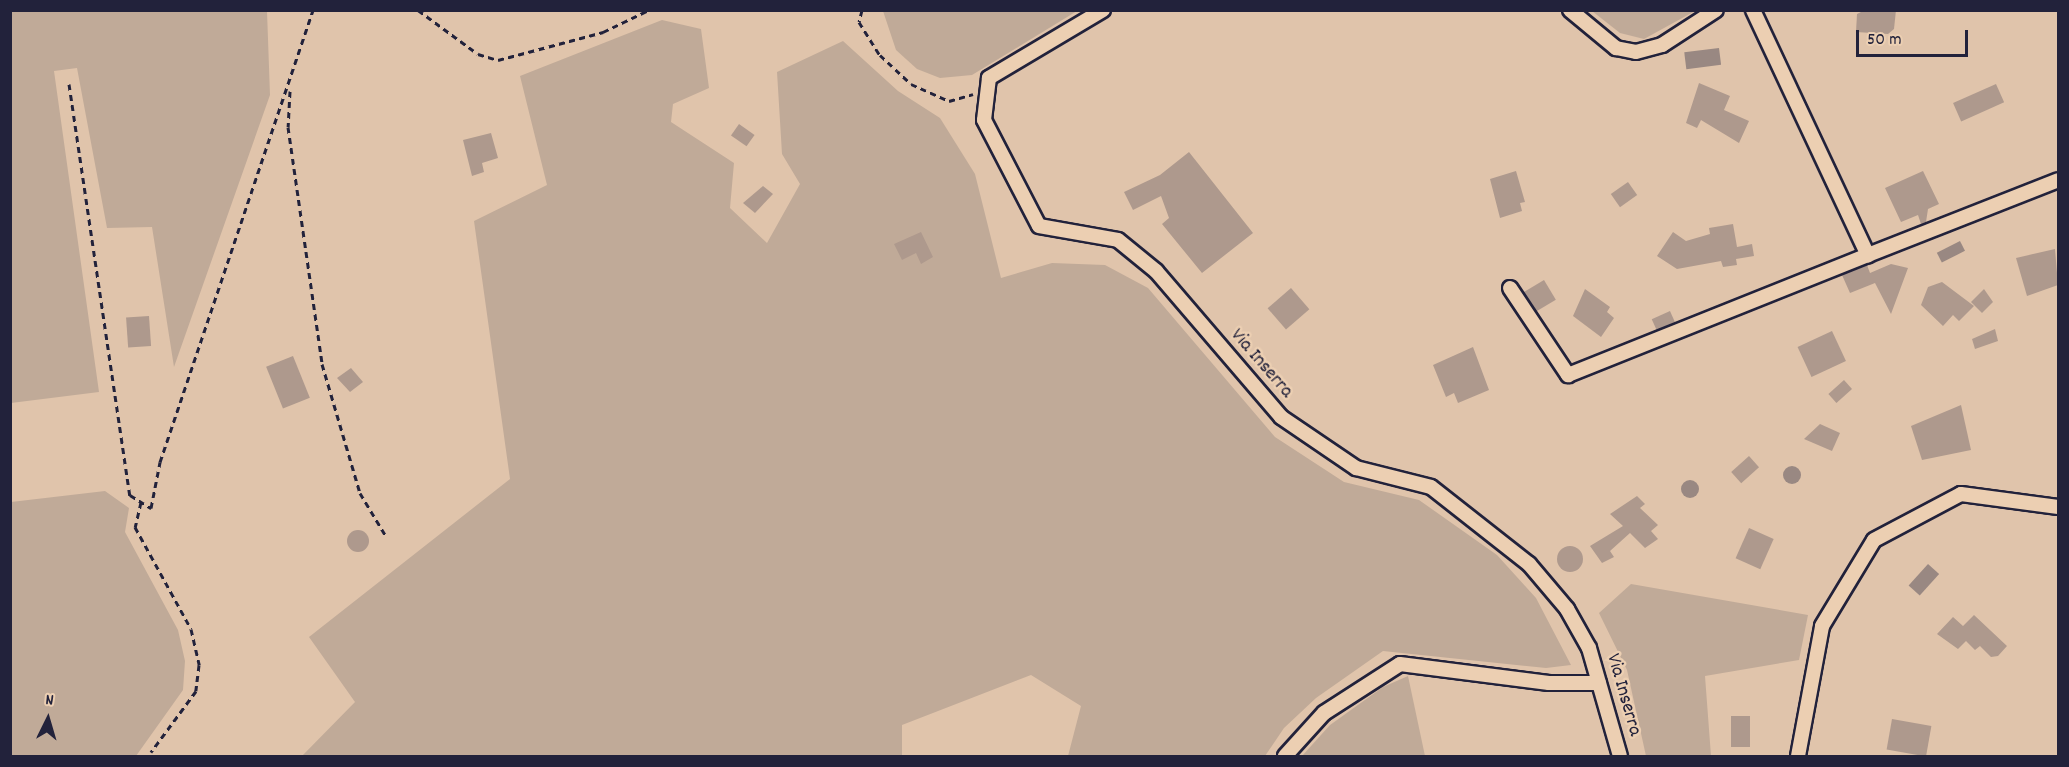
<!DOCTYPE html>
<style>
body{margin:0}
#map{position:relative;width:2069px;height:767px;overflow:hidden;background:#e0c4ab;font-family:Dekko,sans-serif}
div>[style]{position:absolute}
.green>*{inset:0;background:#c0aa98}
.water>*{inset:0;background:#998882;transform-origin:0 0}
.round{border-radius:50%}
.building>*{inset:0;background:#ae998d;transform-origin:0 0}
.path>*{height:3px;margin-top:-1.5px;transform-origin:0;background:repeating-linear-gradient(90deg,#22223b 0 6px,transparent 0 10.5px)}
.roads{filter:drop-shadow(2px 0 #22223b) drop-shadow(-2px 0 #22223b) drop-shadow(0 2px #22223b) drop-shadow(0 -2px #22223b)}
.minor>*{height:14px;margin:-7px;padding:0 7px;transform-origin:7px;border-radius:7px;background:#eccfb2}
span{translate:-50% -50%;white-space:nowrap;text-align:center;line-height:1.15;-webkit-text-stroke:5px #eccfb2;paint-order:stroke}
.street-label{font-size:20px;color:#22223b}
.frame{position:absolute;inset:0;border:12px solid #22223b;pointer-events:none}
.north{position:absolute;left:18px;top:689px;width:60px;height:60px;-webkit-text-stroke:4px #eccfb2;paint-order:stroke;rotate:5deg;font-size:16px;font-weight:700;line-height:24px;text-align:center;color:#22223b}
.north::after{content:'';display:block;margin:auto;width:21px;height:27px;background:#22223b;clip-path:polygon(50% 0,100% 100%,50% 72%,0 100%)}
.scale{position:absolute;left:1856px;top:30px;width:112px;height:27px;box-sizing:border-box;border:3px solid #22223b;border-top:0;padding-left:8px;font-size:18px;line-height:21px;white-space:nowrap;color:#22223b;-webkit-text-stroke:4px #eccfb2;paint-order:stroke}
</style>
<div id="map">
<div class="green">
<i style="clip-path:polygon(10px 11px,267px 11px,270px 95px,174px 367px,152px 227px,107px 228px,77px 68px,54px 71px,99px 392px,11px 403px)"></i>
<i style="clip-path:polygon(883px 11px,883px 10px,1077px 11px,972px 75px,940px 78px,917px 69px,896px 50px)"></i>
<i style="clip-path:polygon(1592px 11px,1695px 11px,1644px 39px,1620px 33px)"></i>
<i style="clip-path:polygon(662px 20px,701px 29px,709px 88px,673px 104px,671px 122px,734px 163px,730px 208px,767px 243px,800px 184px,782px 154px,777px 72px,843px 41px,898px 91px,940px 118px,975px 174px,1001px 278px,1052px 263px,1105px 265px,1148px 288px,1275px 437px,1344px 482px,1419px 500px,1497px 555px,1536px 598px,1571px 665px,1546px 668px,1383px 651px,1316px 698px,1284px 728px,1265px 756px,1068px 756px,1081px 706px,1031px 675px,902px 725px,902px 756px,302px 756px,355px 702px,309px 637px,510px 479px,474px 221px,547px 185px,520px 76px)"></i>
<i style="clip-path:polygon(105px 491px,129px 508px,125px 532px,178px 630px,185px 661px,183px 690px,136px 756px,11px 756px,11px 502px)"></i>
<i style="clip-path:polygon(1631px 584px,1808px 615px,1799px 660px,1705px 676px,1711px 756px,1646px 756px,1627px 670px,1599px 613px)"></i>
<i style="clip-path:polygon(1408px 676px,1425px 756px,1302px 756px,1330px 725px,1383px 687px)"></i>
</div>
<div class="water">
<i style="left:1719px;top:48px;width:17px;height:35px;rotate:83deg"></i>
<i style="left:1960px;top:241px;width:11px;height:26px;rotate:63deg"></i>
<i class="round" style="left:1783px;top:466px;width:18px;height:18px"></i>
<i class="round" style="left:1681px;top:480px;width:18px;height:18px"></i>
<i style="left:1928px;top:564px;width:15px;height:29px;rotate:42deg"></i>
</div>
<div class="building">
<i style="clip-path:polygon(1865px 10px,1896px 10px,1894px 29px,1888px 34px,1856px 32px,1857px 14px)"></i>
<i style="clip-path:polygon(1699px 83px,1730px 96px,1724px 110px,1749px 121px,1739px 143px,1701px 120px,1697px 128px,1686px 123px)"></i>
<i style="left:1996px;top:84px;width:20px;height:47px;rotate:66deg"></i>
<i style="left:739px;top:124px;width:19px;height:14px;rotate:35deg"></i>
<i style="clip-path:polygon(491px 133px,498px 158px,482px 163px,484px 172px,472px 176px,463px 140px)"></i>
<i style="clip-path:polygon(1189px 152px,1253px 233px,1202px 273px,1162px 224px,1169px 218px,1161px 196px,1133px 210px,1124px 192px,1160px 175px)"></i>
<i style="clip-path:polygon(1516px 171px,1525px 202px,1520px 203px,1522px 211px,1500px 218px,1490px 179px)"></i>
<i style="clip-path:polygon(1923px 171px,1939px 204px,1928px 209px,1926px 222px,1921px 224px,1918px 215px,1901px 222px,1885px 188px)"></i>
<i style="left:1628px;top:182px;width:16px;height:21px;rotate:55deg"></i>
<i style="clip-path:polygon(763px 186px,773px 194px,755px 213px,743px 203px)"></i>
<i style="clip-path:polygon(1733px 224px,1737px 247px,1752px 244px,1754px 256px,1736px 259px,1737px 265px,1723px 267px,1721px 261px,1677px 269px,1657px 256px,1673px 232px,1686px 241px,1710px 234px,1709px 228px)"></i>
<i style="clip-path:polygon(921px 232px,933px 257px,921px 264px,916px 253px,902px 260px,894px 244px)"></i>
<i style="clip-path:polygon(2055px 249px,2058px 285px,2027px 296px,2016px 258px)"></i>
<i style="clip-path:polygon(1891px 264px,1908px 268px,1891px 314px,1875px 283px,1850px 293px,1842px 275px,1867px 265px,1870px 273px)"></i>
<i style="left:1544px;top:280px;width:23px;height:24px;rotate:59deg"></i>
<i style="clip-path:polygon(1942px 282px,1974px 306px,1959px 321px,1953px 315px,1943px 326px,1921px 305px,1928px 287px)"></i>
<i style="left:1291px;top:288px;width:28px;height:31px;rotate:49deg"></i>
<i style="clip-path:polygon(1585px 289px,1610px 307px,1607px 312px,1614px 318px,1601px 337px,1573px 316px)"></i>
<i style="clip-path:polygon(1984px 289px,1993px 302px,1982px 313px,1971px 302px)"></i>
<i style="left:1670px;top:311px;width:12px;height:20px;rotate:66deg"></i>
<i style="left:149px;top:316px;width:30px;height:23px;rotate:86deg"></i>
<i style="clip-path:polygon(1995px 329px,1998px 341px,1975px 349px,1972px 339px)"></i>
<i style="left:1832px;top:331px;width:33px;height:38px;rotate:65deg"></i>
<i style="clip-path:polygon(1473px 347px,1489px 390px,1458px 403px,1454px 393px,1446px 397px,1433px 365px)"></i>
<i style="left:293px;top:356px;width:45px;height:29px;rotate:68deg"></i>
<i style="clip-path:polygon(351px 368px,363px 382px,350px 392px,337px 378px)"></i>
<i style="left:1844px;top:380px;width:12px;height:21px;rotate:48deg"></i>
<i style="clip-path:polygon(1961px 405px,1971px 450px,1922px 460px,1911px 426px)"></i>
<i style="clip-path:polygon(1820px 424px,1840px 433px,1832px 451px,1804px 439px)"></i>
<i style="left:1749px;top:456px;width:15px;height:24px;rotate:48deg"></i>
<i style="clip-path:polygon(1637px 496px,1645px 504px,1640px 508px,1658px 525px,1651px 531px,1658px 539px,1645px 548px,1630px 533px,1610px 551px,1614px 557px,1602px 563px,1590px 546px,1623px 526px,1610px 514px)"></i>
<i style="left:1749px;top:528px;width:27px;height:33px;rotate:24deg"></i>
<i class="round" style="left:347px;top:530px;width:22px;height:22px"></i>
<i class="round" style="left:1557px;top:546px;width:26px;height:26px"></i>
<i style="clip-path:polygon(1974px 615px,2007px 646px,1998px 656px,1991px 657px,1980px 646px,1975px 650px,1966px 641px,1958px 649px,1937px 634px,1953px 617px,1963px 626px)"></i>
<i style="left:1731px;top:716px;width:19px;height:31px"></i>
<i style="left:1892px;top:719px;width:40px;height:31px;rotate:10deg"></i>
</div>
<div class="path">
<i style="left:418px;top:10px;width:74px;rotate:36.3deg"></i>
<i style="left:478px;top:54px;width:21px;rotate:17deg"></i>
<i style="left:498px;top:60px;width:109px;rotate:-14.9deg"></i>
<i style="left:603px;top:32px;width:51px;rotate:-25.6deg"></i>
<i style="left:862px;top:10px;width:12px;rotate:104deg"></i>
<i style="left:859px;top:22px;width:39px;rotate:58deg"></i>
<i style="left:880px;top:55px;width:42px;rotate:43.1deg"></i>
<i style="left:911px;top:84px;width:42px;rotate:24.1deg"></i>
<i style="left:949px;top:101px;width:25px;rotate:-16deg"></i>
<i style="left:69px;top:84px;width:416px;rotate:81.6deg"></i>
<i style="left:130px;top:495px;width:25px;rotate:32deg"></i>
<i style="left:151px;top:508px;width:47px;rotate:-78.9deg"></i>
<i style="left:160px;top:462px;width:477px;rotate:-71.3deg"></i>
<i style="left:290px;top:91px;width:36px;rotate:93deg"></i>
<i style="left:288px;top:127px;width:239px;rotate:81.8deg"></i>
<i style="left:322px;top:364px;width:134px;rotate:73.6deg"></i>
<i style="left:360px;top:493px;width:52px;rotate:59deg"></i>
<i style="left:141px;top:502px;width:26px;rotate:103deg"></i>
<i style="left:135px;top:527px;width:116px;rotate:61.2deg"></i>
<i style="left:191px;top:629px;width:37px;rotate:77deg"></i>
<i style="left:199px;top:665px;width:26px;rotate:97deg"></i>
<i style="left:196px;top:691px;width:76px;rotate:126.4deg"></i>
</div>
<div class="roads">
<div class="minor">
<i style="left:1103px;top:10px;width:133px;rotate:149.2deg"></i>
<i style="left:989px;top:78px;width:42px;rotate:96.8deg"></i>
<i style="left:984px;top:120px;width:119px;rotate:62.6deg"></i>
<i style="left:1039px;top:226px;width:80px;rotate:10deg"></i>
<i style="left:1118px;top:240px;width:49px;rotate:39.2deg"></i>
<i style="left:1156px;top:271px;width:192px;rotate:49.4deg"></i>
<i style="left:1281px;top:417px;width:91px;rotate:34.2deg"></i>
<i style="left:1356px;top:468px;width:77px;rotate:14.2deg"></i>
<i style="left:1431px;top:487px;width:125px;rotate:38.2deg"></i>
<i style="left:1529px;top:564px;width:59px;rotate:49.8deg"></i>
<i style="left:1567px;top:609px;width:45px;rotate:60.6deg"></i>
<i style="left:1589px;top:648px;width:112px;rotate:74deg"></i>
<i style="left:1570px;top:10px;width:60px;rotate:39.6deg"></i>
<i style="left:1616px;top:48px;width:20px;rotate:11deg"></i>
<i style="left:1636px;top:52px;width:27px;rotate:-15deg"></i>
<i style="left:1662px;top:45px;width:64px;rotate:-32.9deg"></i>
<i style="left:1753px;top:10px;width:271px;rotate:64.9deg"></i>
<i style="left:1868px;top:255px;width:204px;rotate:-21.5deg"></i>
<i style="left:1510px;top:288px;width:105px;rotate:56.3deg"></i>
<i style="left:1568px;top:375px;width:323px;rotate:-21.8deg"></i>
<i style="left:1285px;top:756px;width:58px;rotate:-47.8deg"></i>
<i style="left:1324px;top:713px;width:90px;rotate:-32.8deg"></i>
<i style="left:1400px;top:664px;width:150px;rotate:7.3deg"></i>
<i style="left:1549px;top:683px;width:50px"></i>
<i style="left:1798px;top:756px;width:132px;rotate:-79.5deg"></i>
<i style="left:1822px;top:626px;width:100px;rotate:-58.8deg"></i>
<i style="left:1874px;top:540px;width:98px;rotate:-27.9deg"></i>
<i style="left:1961px;top:494px;width:98px;rotate:7.6deg"></i>
</div>
</div>
<div class="street-label">
<span style="left:1261px;top:364px;rotate:49deg">Via Inserra</span>
<span style="left:1623px;top:695px;rotate:74deg">Via Inserra</span>
</div>
<div class="frame"></div>
<div class="north">N</div>
<div class="scale">50 m</div>
</div>
